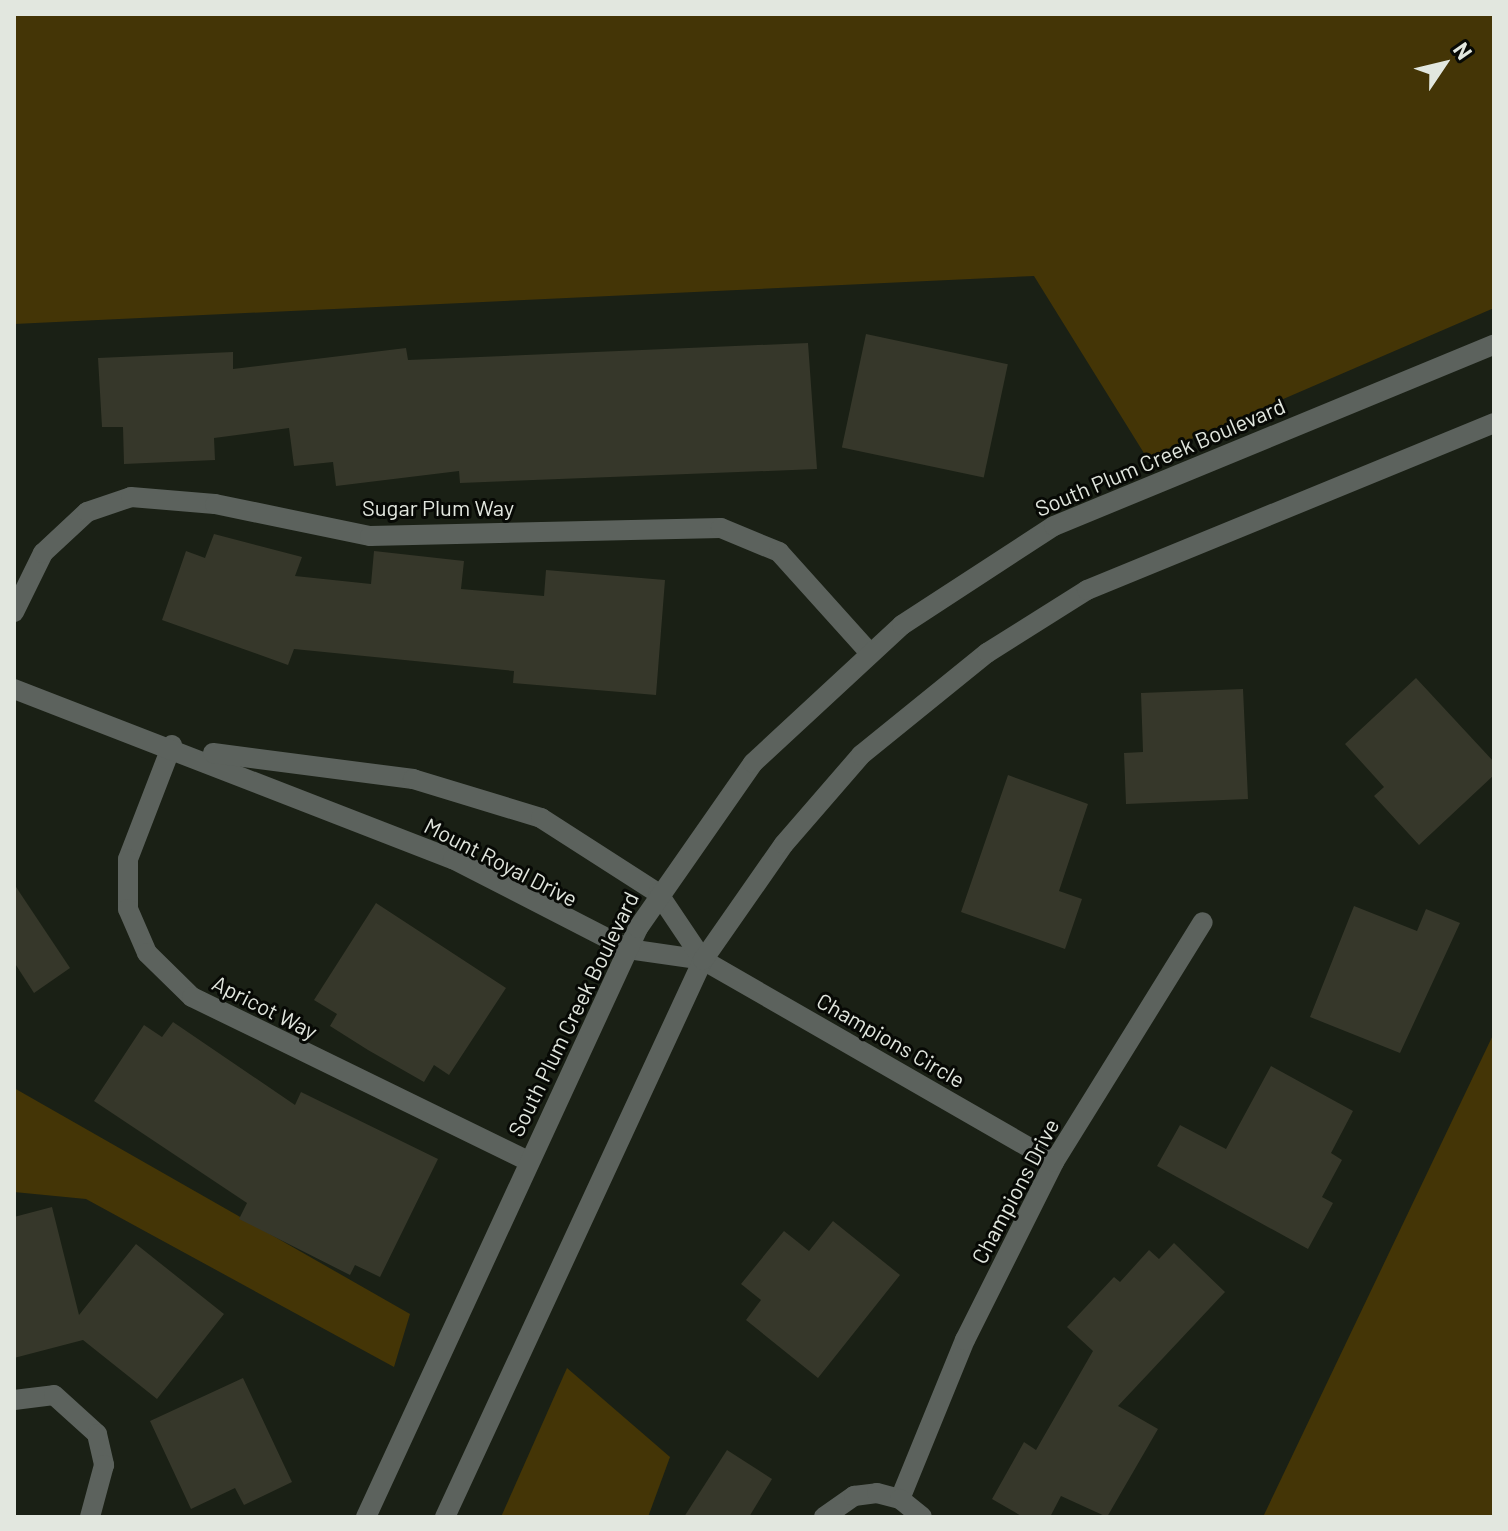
<!DOCTYPE html>
<style>
body{margin:0}
#map{position:relative;width:1508px;height:1531px;overflow:hidden;background:#1a2015;font-family:Barlow,sans-serif}
div>[style]{position:absolute}
.green>*{inset:0;background:#443506}
.building>*{inset:0;background:#36372a;transform-origin:0 0}
.service>*{height:20px;margin:-10px;padding:0 10px;transform-origin:10px;border-radius:10px;background:#5c625d}
.minor>*{height:20px;margin:-10px;padding:0 10px;transform-origin:10px;border-radius:10px;background:#5c625d}
.tertiary>*{height:20px;margin:-10px;padding:0 10px;transform-origin:10px;border-radius:10px;background:#5c625d}
span{translate:-50% -50%;white-space:nowrap;text-align:center;line-height:1.15;-webkit-text-stroke:6px #070905;paint-order:stroke}
.street-label{font-size:22px;color:#e2e7df}
.frame{position:absolute;inset:0;border:16px solid #e2e7df;pointer-events:none}
.north{position:absolute;left:1404px;top:24px;width:80px;height:80px;-webkit-text-stroke:6px #070905;paint-order:stroke;rotate:55deg;font-size:22px;font-weight:700;line-height:32px;text-align:center;color:#e2e7df}
.north::after{content:'';display:block;margin:auto;width:28px;height:36px;background:#e2e7df;clip-path:polygon(50% 0,100% 100%,50% 72%,0 100%)}
</style>
<div id="map">
<div class="green">
<i style="clip-path:polygon(14px 14px,1494px 14px,1494px 308px,1147px 458px,1034px 276px,14px 324px)"></i>
<i style="clip-path:polygon(1494px 1033px,1494px 1517px,1263px 1517px)"></i>
<i style="clip-path:polygon(14px 1088px,410px 1314px,394px 1367px,86px 1199px,14px 1192px)"></i>
<i style="clip-path:polygon(567px 1368px,670px 1457px,648px 1517px,501px 1517px)"></i>
</div>
<div class="building">
<i style="left:866px;top:334px;width:145px;height:116px;rotate:12deg"></i>
<i style="clip-path:polygon(808px 343px,817px 469px,460px 483px,459px 471px,336px 486px,333px 462px,294px 466px,289px 428px,214px 438px,215px 460px,124px 464px,123px 427px,102px 427px,98px 358px,233px 352px,233px 369px,406px 348px,408px 360px)"></i>
<i style="clip-path:polygon(214px 534px,302px 557px,295px 576px,371px 584px,374px 551px,464px 561px,461px 589px,544px 596px,546px 570px,665px 580px,656px 695px,513px 683px,514px 671px,294px 649px,288px 665px,162px 620px,186px 551px,205px 558px)"></i>
<i style="clip-path:polygon(1416px 678px,1494px 762px,1494px 775px,1419px 845px,1374px 796px,1384px 787px,1345px 744px)"></i>
<i style="clip-path:polygon(1243px 689px,1248px 799px,1126px 804px,1124px 753px,1143px 752px,1141px 693px)"></i>
<i style="clip-path:polygon(1008px 775px,1088px 804px,1059px 891px,1082px 899px,1065px 949px,961px 912px)"></i>
<i style="clip-path:polygon(14px 884px,70px 968px,34px 993px,14px 962px)"></i>
<i style="clip-path:polygon(376px 903px,506px 988px,449px 1075px,434px 1065px,424px 1082px,368px 1050px,330px 1026px,337px 1014px,314px 1000px)"></i>
<i style="clip-path:polygon(1354px 906px,1417px 931px,1426px 909px,1460px 923px,1400px 1053px,1310px 1017px)"></i>
<i style="clip-path:polygon(173px 1022px,295px 1105px,301px 1092px,438px 1159px,380px 1277px,355px 1265px,350px 1275px,239px 1219px,247px 1203px,94px 1101px,144px 1025px,162px 1037px)"></i>
<i style="clip-path:polygon(1271px 1066px,1353px 1111px,1331px 1153px,1342px 1160px,1322px 1197px,1333px 1203px,1308px 1249px,1157px 1166px,1180px 1125px,1226px 1149px)"></i>
<i style="clip-path:polygon(52px 1207px,79px 1315px,136px 1244px,224px 1314px,157px 1399px,83px 1340px,14px 1358px,14px 1217px)"></i>
<i style="clip-path:polygon(833px 1221px,900px 1275px,818px 1378px,746px 1320px,761px 1300px,741px 1284px,784px 1231px,809px 1251px)"></i>
<i style="clip-path:polygon(1174px 1243px,1225px 1292px,1118px 1406px,1158px 1429px,1107px 1517px,1061px 1496px,1050px 1517px,1023px 1517px,992px 1499px,1024px 1442px,1036px 1450px,1093px 1351px,1067px 1327px,1114px 1277px,1120px 1282px,1149px 1250px,1159px 1259px)"></i>
<i style="clip-path:polygon(243px 1378px,292px 1482px,244px 1505px,235px 1488px,191px 1509px,150px 1421px)"></i>
<i style="clip-path:polygon(727px 1450px,772px 1479px,749px 1517px,684px 1517px)"></i>
</div>
<div class="service">
<i style="left:14px;top:1400px;width:40px;rotate:-7.1deg"></i>
<i style="left:54px;top:1395px;width:58px;rotate:42.2deg"></i>
<i style="left:97px;top:1434px;width:32px;rotate:77deg"></i>
<i style="left:104px;top:1465px;width:54px;rotate:105.1deg"></i>
</div>
<div class="minor">
<i style="left:14px;top:612px;width:66px;rotate:-63.8deg"></i>
<i style="left:43px;top:553px;width:60px;rotate:-43deg"></i>
<i style="left:87px;top:512px;width:46px;rotate:-18.8deg"></i>
<i style="left:131px;top:497px;width:84px;rotate:4.8deg"></i>
<i style="left:215px;top:504px;width:158px;rotate:11.7deg"></i>
<i style="left:370px;top:536px;width:351px;rotate:-1.3deg"></i>
<i style="left:721px;top:528px;width:63px;rotate:22.5deg"></i>
<i style="left:779px;top:552px;width:135px;rotate:48deg"></i>
<i style="left:172px;top:745px;width:122px;rotate:111.1deg"></i>
<i style="left:128px;top:859px;width:50px;rotate:90deg"></i>
<i style="left:128px;top:909px;width:48px;rotate:66.6deg"></i>
<i style="left:147px;top:953px;width:63px;rotate:44.4deg"></i>
<i style="left:192px;top:997px;width:374px;rotate:26deg"></i>
<i style="left:703px;top:960px;width:405px;rotate:29.9deg"></i>
<i style="left:900px;top:1499px;width:172px;rotate:-67.8deg"></i>
<i style="left:965px;top:1340px;width:199px;rotate:-63.4deg"></i>
<i style="left:1054px;top:1162px;width:282px;rotate:-58.2deg"></i>
<i style="left:824px;top:1517px;width:37px;rotate:-35deg"></i>
<i style="left:854px;top:1496px;width:23px;rotate:-7deg"></i>
<i style="left:877px;top:1493px;width:24px;rotate:15deg"></i>
<i style="left:900px;top:1499px;width:28px;rotate:39deg"></i>
</div>
<div class="tertiary">
<i style="left:14px;top:689px;width:471px;rotate:21.2deg"></i>
<i style="left:453px;top:859px;width:197px;rotate:27.2deg"></i>
<i style="left:628px;top:949px;width:76px;rotate:8.3deg"></i>
<i style="left:213px;top:753px;width:202px;rotate:7.4deg"></i>
<i style="left:413px;top:779px;width:134px;rotate:16.9deg"></i>
<i style="left:541px;top:818px;width:139px;rotate:32.7deg"></i>
<i style="left:658px;top:893px;width:81px;rotate:56.1deg"></i>
<i style="left:366px;top:1517px;width:649px;rotate:-65.21deg"></i>
<i style="left:638px;top:928px;width:201px;rotate:-55.1deg"></i>
<i style="left:753px;top:763px;width:203px;rotate:-42.8deg"></i>
<i style="left:902px;top:625px;width:181px;rotate:-33.1deg"></i>
<i style="left:1054px;top:526px;width:476px;rotate:-22.4deg"></i>
<i style="left:445px;top:1517px;width:614px;rotate:-65.15deg"></i>
<i style="left:703px;top:960px;width:141px;rotate:-55.1deg"></i>
<i style="left:784px;top:844px;width:118px;rotate:-49.1deg"></i>
<i style="left:861px;top:755px;width:162px;rotate:-39deg"></i>
<i style="left:987px;top:653px;width:118px;rotate:-32.2deg"></i>
<i style="left:1087px;top:590px;width:440px;rotate:-22.3deg"></i>
</div>
<div class="street-label">
<span style="left:1160px;top:457px;rotate:-23deg">South Plum Creek Boulevard</span>
<span style="left:438px;top:508px">Sugar Plum Way</span>
<span style="left:501px;top:862px;rotate:27deg">Mount Royal Drive</span>
<span style="left:265px;top:1007px;rotate:27deg">Apricot Way</span>
<span style="left:573px;top:1014px;rotate:-64deg">South Plum Creek Boulevard</span>
<span style="left:891px;top:1040px;rotate:30deg">Champions Circle</span>
<span style="left:1015px;top:1191px;rotate:-62deg">Champions Drive</span>
</div>
<div class="frame"></div>
<div class="north">N</div>
</div>
